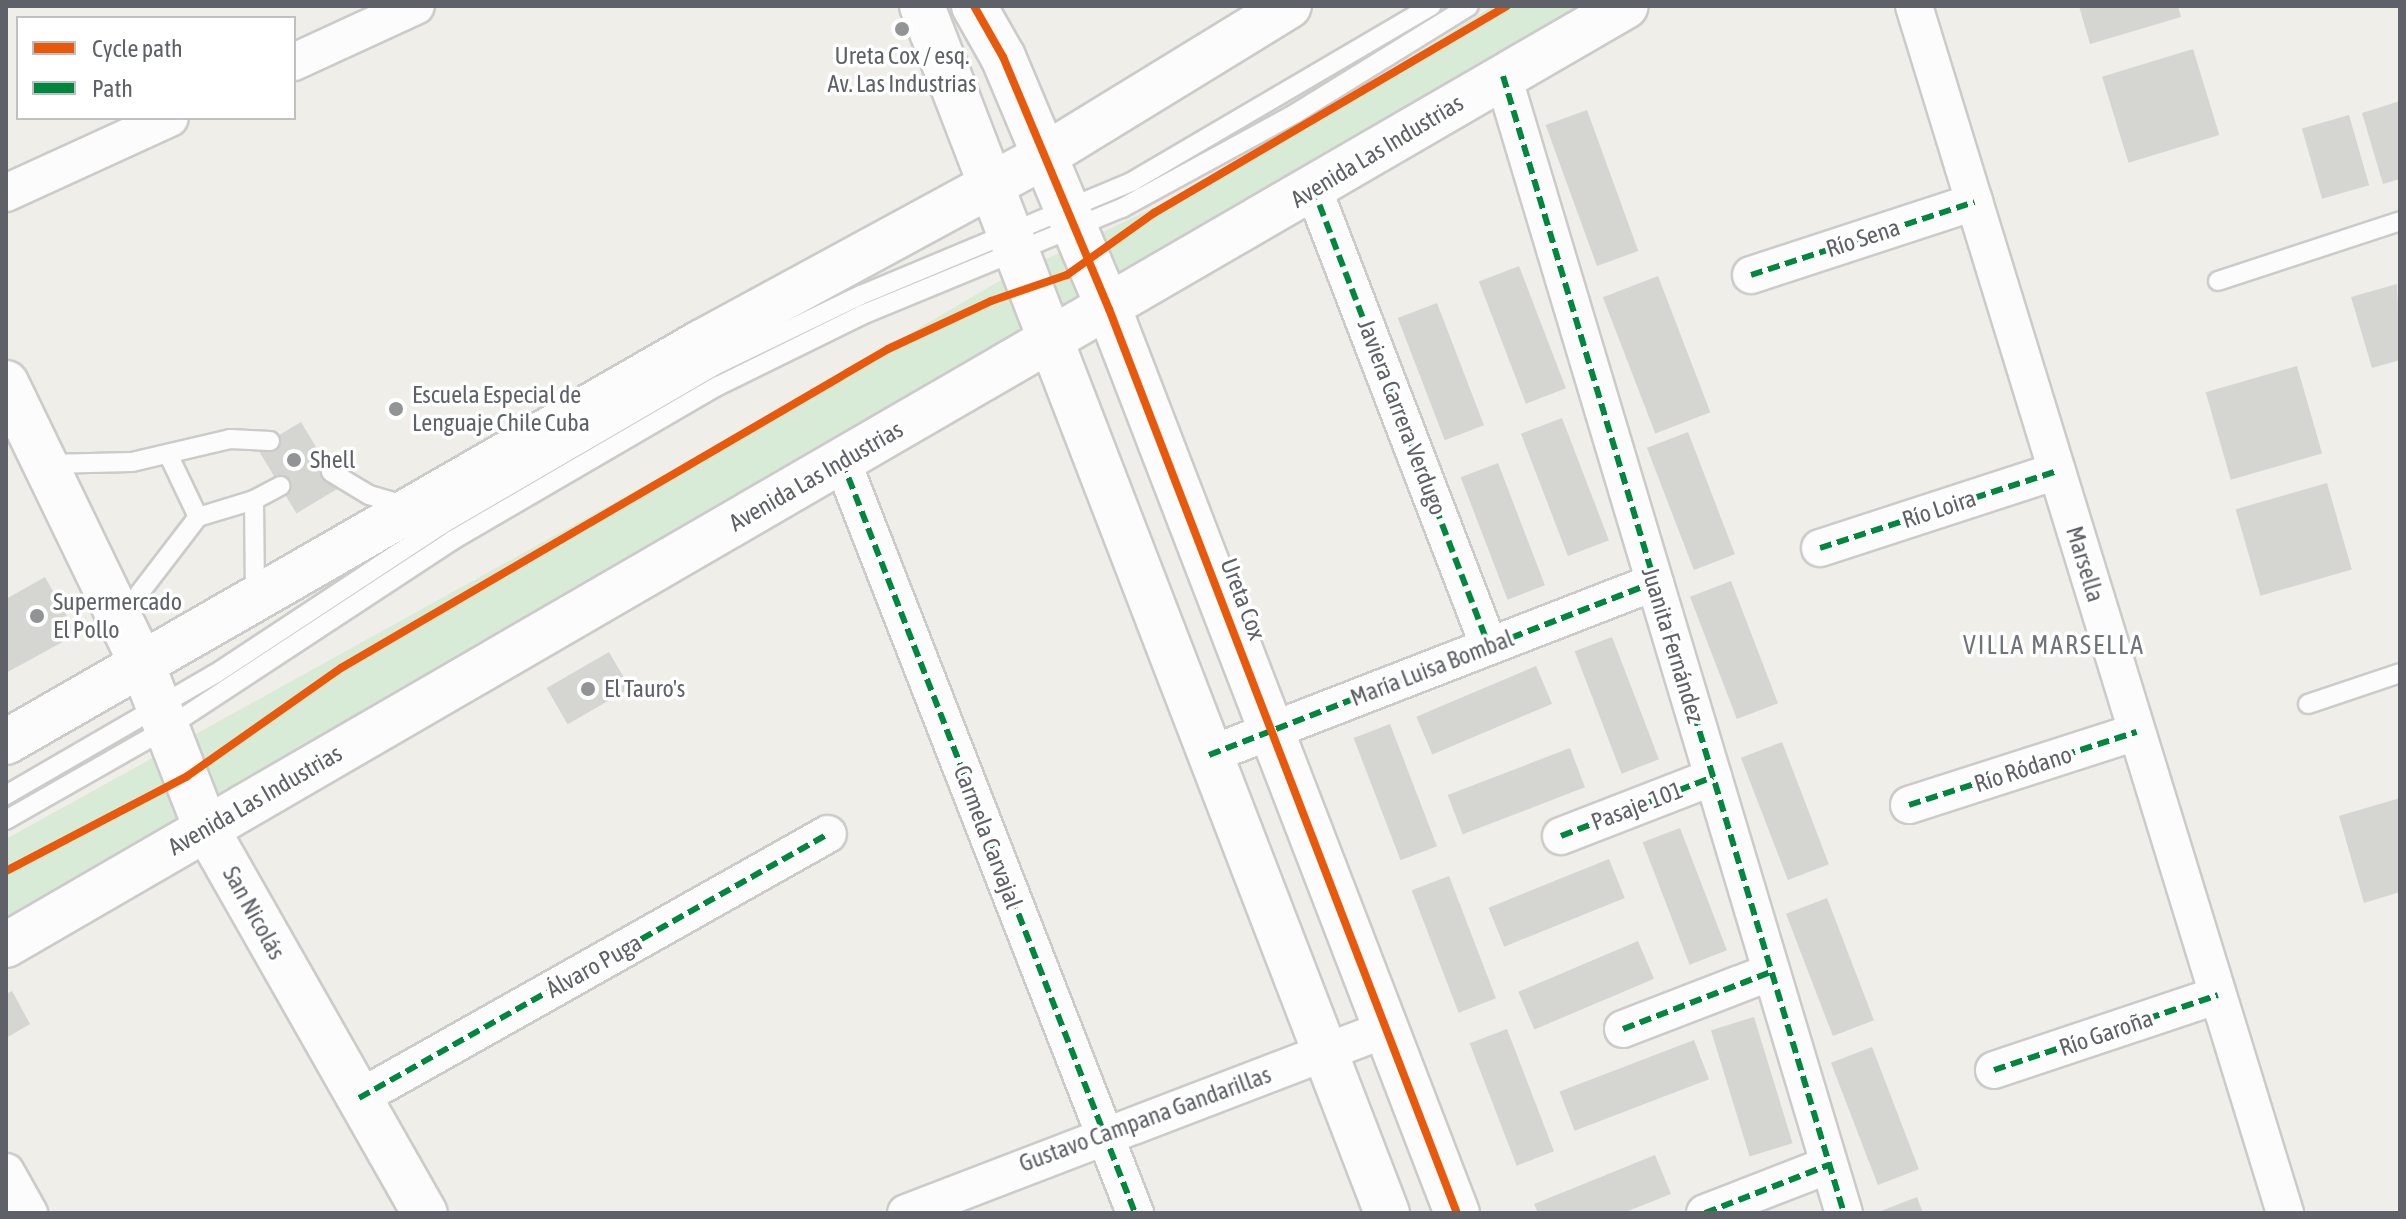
<!DOCTYPE html>
<meta charset="utf-8">
<style>
body{margin:0}
#map{position:relative;width:2406px;height:1219px;overflow:hidden;background:#efeee9;font-family:"Asap Condensed",sans-serif}
div>[style]{position:absolute}
.green>*{inset:0;background:#d7ebd6}
.building>*{inset:0;background:#d5d5d2;transform-origin:0 0}
.roads{filter:drop-shadow(2px 0 #cbcbca) drop-shadow(-2px 0 #cbcbca) drop-shadow(0 2px #cbcbca) drop-shadow(0 -2px #cbcbca)}
.lane>*{height:18px;margin:-9px;padding:0 9px;transform-origin:9px;border-radius:9px;background:#fdfcfc}
.street>*{height:36px;margin:-18px;padding:0 18px;transform-origin:18px;border-radius:18px;background:#fdfcfc}
.secondary>*{height:44px;margin:-22px;padding:0 22px;transform-origin:22px;border-radius:22px;background:#fdfcfc}
.quiet>*{height:6px;margin-top:-3px;transform-origin:0;background:repeating-linear-gradient(90deg,#00873e 0 12px,transparent 0 18px)}
.cycleway>*{height:8px;margin:-4px;padding:0 4px;transform-origin:4px;border-radius:4px;background:#e8590c}
.dots>*{width:22px;height:22px;translate:-50% -50%;box-sizing:border-box;border:4px solid #fff;border-radius:50%}
span{translate:-50% -50%;white-space:nowrap;text-align:center;line-height:1.15;-webkit-text-stroke:7px #fff;paint-order:stroke}
.poi-label{font-size:24px;color:#5e6268}
.left{translate:0 -50%;text-align:left}
.street-label{font-size:24px;color:#5e6268}
.neighbourhood-label{font-size:26px;color:#6f747a;letter-spacing:2px}
.frame{position:absolute;inset:0;border:8px solid #5e6268;pointer-events:none}
.legend{position:absolute;left:16px;top:16px;width:280px;height:104px;box-sizing:border-box;background:#fff;border:2px solid #bfc0c3;margin:0;padding:10px 14px;list-style:none;font-size:24px;color:#5e6268}
.legend li{display:flex;align-items:center;gap:16px;height:40px}
.legend b{width:40px;border:2px solid #bfc0c3}
</style>
<div id="map">
<div class="green">
<i style="clip-path:polygon(1493px 6px,1598px 6px,6px 923px,6px 839px,744px 431px,996px 283px,1216px 178px)"></i>
</div>
<div class="building">
<i style="clip-path:polygon(2079px 6px,2178px 6px,2181px 17px,2090px 44px)"></i>
<i style="left:2193px;top:49px;width:90px;height:95px;rotate:73deg"></i>
<i style="clip-path:polygon(2400px 101px,2400px 179px,2383px 184px,2362px 113px)"></i>
<i style="left:1587px;top:110px;width:150px;height:44px;rotate:70deg"></i>
<i style="left:2349px;top:115px;width:73px;height:49px;rotate:74deg"></i>
<i style="left:1519px;top:266px;width:131px;height:43px;rotate:69deg"></i>
<i style="left:1658px;top:276px;width:146px;height:59px;rotate:69deg"></i>
<i style="clip-path:polygon(2397px 284px,2400px 360px,2372px 368px,2351px 297px)"></i>
<i style="left:1437px;top:303px;width:131px;height:42px;rotate:69deg"></i>
<i style="left:2297px;top:366px;width:91px;height:95px;rotate:74deg"></i>
<i style="left:1562px;top:418px;width:131px;height:44px;rotate:69deg"></i>
<i style="left:301px;top:422px;width:76px;height:51px;rotate:59deg"></i>
<i style="left:1688px;top:432px;width:131px;height:44px;rotate:69deg"></i>
<i style="left:1498px;top:463px;width:131px;height:40px;rotate:69deg"></i>
<i style="left:2327px;top:483px;width:90px;height:95px;rotate:74deg"></i>
<i style="clip-path:polygon(45px 577px,77px 634px,6px 673px,6px 599px)"></i>
<i style="left:1731px;top:581px;width:131px;height:44px;rotate:69deg"></i>
<i style="left:1612px;top:637px;width:131px;height:40px;rotate:69deg"></i>
<i style="left:609px;top:652px;width:42px;height:72px;rotate:60deg"></i>
<i style="left:1536px;top:666px;width:41px;height:130px;rotate:67deg"></i>
<i style="left:1390px;top:724px;width:131px;height:39px;rotate:69deg"></i>
<i style="left:1782px;top:742px;width:131px;height:44px;rotate:69deg"></i>
<i style="left:1570px;top:748px;width:42px;height:131px;rotate:69deg"></i>
<i style="clip-path:polygon(2400px 798px,2400px 892px,2364px 903px,2339px 816px)"></i>
<i style="left:1680px;top:828px;width:131px;height:40px;rotate:69deg"></i>
<i style="left:1609px;top:859px;width:42px;height:130px;rotate:68deg"></i>
<i style="left:1449px;top:876px;width:131px;height:40px;rotate:69deg"></i>
<i style="left:1827px;top:898px;width:131px;height:44px;rotate:69deg"></i>
<i style="left:1638px;top:941px;width:41px;height:130px;rotate:67deg"></i>
<i style="clip-path:polygon(12px 991px,30px 1024px,6px 1038px,6px 994px)"></i>
<i style="left:1754px;top:1017px;width:132px;height:45px;rotate:73deg"></i>
<i style="left:1507px;top:1029px;width:131px;height:40px;rotate:69deg"></i>
<i style="left:1694px;top:1040px;width:42px;height:144px;rotate:69deg"></i>
<i style="left:1872px;top:1047px;width:131px;height:44px;rotate:69deg"></i>
<i style="clip-path:polygon(1655px 1155px,1671px 1194px,1623px 1213px,1538px 1213px,1534px 1204px)"></i>
<i style="clip-path:polygon(1917px 1197px,1923px 1213px,1876px 1213px)"></i>
</div>
<div class="roads">
<div class="lane">
<i style="left:2218px;top:281px;width:192px;rotate:-18.2deg"></i>
<i style="left:168px;top:454px;width:70px;rotate:64.5deg"></i>
<i style="left:48px;top:464px;width:84px;rotate:-1.4deg"></i>
<i style="left:132px;top:462px;width:101px;rotate:-13.2deg"></i>
<i style="left:230px;top:439px;width:40px;rotate:2.9deg"></i>
<i style="left:331px;top:472px;width:44px;rotate:31.2deg"></i>
<i style="left:369px;top:495px;width:37px;rotate:16deg"></i>
<i style="left:254px;top:500px;width:98px;rotate:89.4deg"></i>
<i style="left:122px;top:616px;width:125px;rotate:-52.5deg"></i>
<i style="left:198px;top:517px;width:59px;rotate:-16.9deg"></i>
<i style="left:254px;top:500px;width:30px;rotate:-28deg"></i>
<i style="left:2308px;top:704px;width:97px;rotate:-18.6deg"></i>
<i style="left:6px;top:795px;width:241px;rotate:-30.1deg"></i>
<i style="left:215px;top:674px;width:271px;rotate:-33.4deg"></i>
<i style="left:441px;top:525px;width:316px;rotate:-30.2deg"></i>
<i style="left:714px;top:366px;width:163px;rotate:-25.8deg"></i>
<i style="left:861px;top:295px;width:295px;rotate:-22.7deg"></i>
<i style="left:1133px;top:181px;width:346px;rotate:-30.4deg"></i>
<i style="left:6px;top:820px;width:185px;rotate:-29.7deg"></i>
<i style="left:167px;top:728px;width:342px;rotate:-33.3deg"></i>
<i style="left:453px;top:540px;width:306px;rotate:-30.2deg"></i>
<i style="left:718px;top:386px;width:161px;rotate:-26.2deg"></i>
<i style="left:862px;top:315px;width:281px;rotate:-22.4deg"></i>
<i style="left:1122px;top:208px;width:198px;rotate:-28.6deg"></i>
<i style="left:1296px;top:113px;width:203px;rotate:-31.7deg"></i>
</div>
<div class="street">
<i style="left:1914px;top:6px;width:1263px;rotate:72.91deg"></i>
<i style="left:294px;top:62px;width:134px;rotate:-24.7deg"></i>
<i style="left:1503px;top:76px;width:1187px;rotate:73.31deg"></i>
<i style="left:1313px;top:188px;width:491px;rotate:69deg"></i>
<i style="left:6px;top:193px;width:180px;rotate:-24.6deg"></i>
<i style="left:1751px;top:275px;width:235px;rotate:-18.1deg"></i>
<i style="left:842px;top:461px;width:807px;rotate:68.71deg"></i>
<i style="left:1820px;top:548px;width:249px;rotate:-18deg"></i>
<i style="left:1209px;top:755px;width:478px;rotate:-21.2deg"></i>
<i style="left:1909px;top:805px;width:239px;rotate:-17.8deg"></i>
<i style="left:1561px;top:836px;width:163px;rotate:-21.2deg"></i>
<i style="left:1623px;top:1029px;width:159px;rotate:-21.1deg"></i>
<i style="left:1994px;top:1070px;width:236px;rotate:-18.5deg"></i>
<i style="left:359px;top:1098px;width:538px;rotate:-29.38deg"></i>
<i style="left:6px;top:1172px;width:47px;rotate:60.7deg"></i>
<i style="left:906px;top:1213px;width:514px;rotate:-20.97deg"></i>
<i style="left:1705px;top:1213px;width:133px;rotate:-21.2deg"></i>
</div>
<div class="secondary">
<i style="left:922px;top:6px;width:1293px;rotate:68.93deg"></i>
<i style="left:974px;top:6px;width:59px;rotate:60.4deg"></i>
<i style="left:1003px;top:57px;width:273px;rotate:67.2deg"></i>
<i style="left:1109px;top:309px;width:969px;rotate:68.95deg"></i>
<i style="left:6px;top:383px;width:312px;rotate:64.2deg"></i>
<i style="left:142px;top:664px;width:176px;rotate:68.7deg"></i>
<i style="left:206px;top:828px;width:443px;rotate:60.4deg"></i>
<i style="left:6px;top:742px;width:803px;rotate:-29.89deg"></i>
<i style="left:702px;top:342px;width:389px;rotate:-28.5deg"></i>
<i style="left:1044px;top:156px;width:287px;rotate:-31.5deg"></i>
<i style="left:6px;top:945px;width:1872px;rotate:-30.1deg"></i>
</div>
</div>
<div class="quiet">
<i style="left:1503px;top:76px;width:1187px;rotate:73.31deg"></i>
<i style="left:1313px;top:188px;width:491px;rotate:69deg"></i>
<i style="left:1751px;top:275px;width:235px;rotate:-18.1deg"></i>
<i style="left:842px;top:461px;width:807px;rotate:68.71deg"></i>
<i style="left:1820px;top:548px;width:249px;rotate:-18deg"></i>
<i style="left:1209px;top:755px;width:478px;rotate:-21.2deg"></i>
<i style="left:1909px;top:805px;width:239px;rotate:-17.8deg"></i>
<i style="left:1561px;top:836px;width:163px;rotate:-21.2deg"></i>
<i style="left:1623px;top:1029px;width:159px;rotate:-21.1deg"></i>
<i style="left:1994px;top:1070px;width:236px;rotate:-18.5deg"></i>
<i style="left:359px;top:1098px;width:538px;rotate:-29.38deg"></i>
<i style="left:1705px;top:1213px;width:133px;rotate:-21.2deg"></i>
</div>
<div class="cycleway">
<i style="left:974px;top:6px;width:59px;rotate:60.4deg"></i>
<i style="left:1003px;top:57px;width:273px;rotate:67.2deg"></i>
<i style="left:1109px;top:309px;width:969px;rotate:68.95deg"></i>
<i style="left:6px;top:871px;width:203px;rotate:-27.6deg"></i>
<i style="left:186px;top:777px;width:189px;rotate:-35.1deg"></i>
<i style="left:341px;top:668px;width:633px;rotate:-30.25deg"></i>
<i style="left:888px;top:349px;width:114px;rotate:-25deg"></i>
<i style="left:991px;top:301px;width:80px;rotate:-18.9deg"></i>
<i style="left:1067px;top:275px;width:107px;rotate:-35.5deg"></i>
<i style="left:1154px;top:213px;width:409px;rotate:-30.4deg"></i>
</div>
<div class="dots">
<i style="left:902px;top:29px;background:#919395"></i>
<i style="left:396px;top:409px;background:#919395"></i>
<i style="left:294px;top:460px;background:#919395"></i>
<i style="left:37px;top:616px;background:#919395"></i>
<i style="left:588px;top:689px;background:#919395"></i>
</div>
<div class="poi-label">
<span style="left:902px;top:70px">Ureta Cox / esq.<br>Av. Las Industrias</span>
<span class="left" style="left:412px;top:409px">Escuela Especial de<br>Lenguaje Chile Cuba</span>
<span class="left" style="left:310px;top:460px">Shell</span>
<span class="left" style="left:53px;top:616px">Supermercado<br>El Pollo</span>
<span class="left" style="left:604px;top:689px">El Tauro's</span>
</div>
<div class="street-label">
<span style="left:1377px;top:151px;rotate:-31deg">Avenida Las Industrias</span>
<span style="left:1863px;top:238px;rotate:-18deg">Río Sena</span>
<span style="left:1402px;top:417px;rotate:69deg">Javiera Carrera Verdugo</span>
<span style="left:816px;top:476px;rotate:-30deg">Avenida Las Industrias</span>
<span style="left:1939px;top:509px;rotate:-18deg">Río Loira</span>
<span style="left:2085px;top:564px;rotate:73deg">Marsella</span>
<span style="left:1243px;top:599px;rotate:69deg">Ureta Cox</span>
<span style="left:1673px;top:645px;rotate:73deg">Juanita Fernández</span>
<span style="left:1432px;top:668px;rotate:-21deg">María Luisa Bombal</span>
<span style="left:2023px;top:769px;rotate:-18deg">Río Ródano</span>
<span style="left:255px;top:800px;rotate:-30deg">Avenida Las Industrias</span>
<span style="left:1637px;top:806px;rotate:-21deg">Pasaje 101</span>
<span style="left:988px;top:837px;rotate:69deg">Carmela Carvajal</span>
<span style="left:254px;top:913px;rotate:61deg">San Nicolás</span>
<span style="left:594px;top:966px;rotate:-29deg">Álvaro Puga</span>
<span style="left:2106px;top:1033px;rotate:-19deg">Río Garoña</span>
<span style="left:1145px;top:1119px;rotate:-20deg">Gustavo Campana Gandarillas</span>
</div>
<div class="neighbourhood-label">
<span style="left:2054px;top:646px">VILLA MARSELLA</span>
</div>
<div class="frame"></div>
<ul class="legend">
<li><b style="height:10px;background:#e8590c"></b>Cycle path</li>
<li><b style="height:10px;background:#00873e"></b>Path</li>
</ul>
</div>
